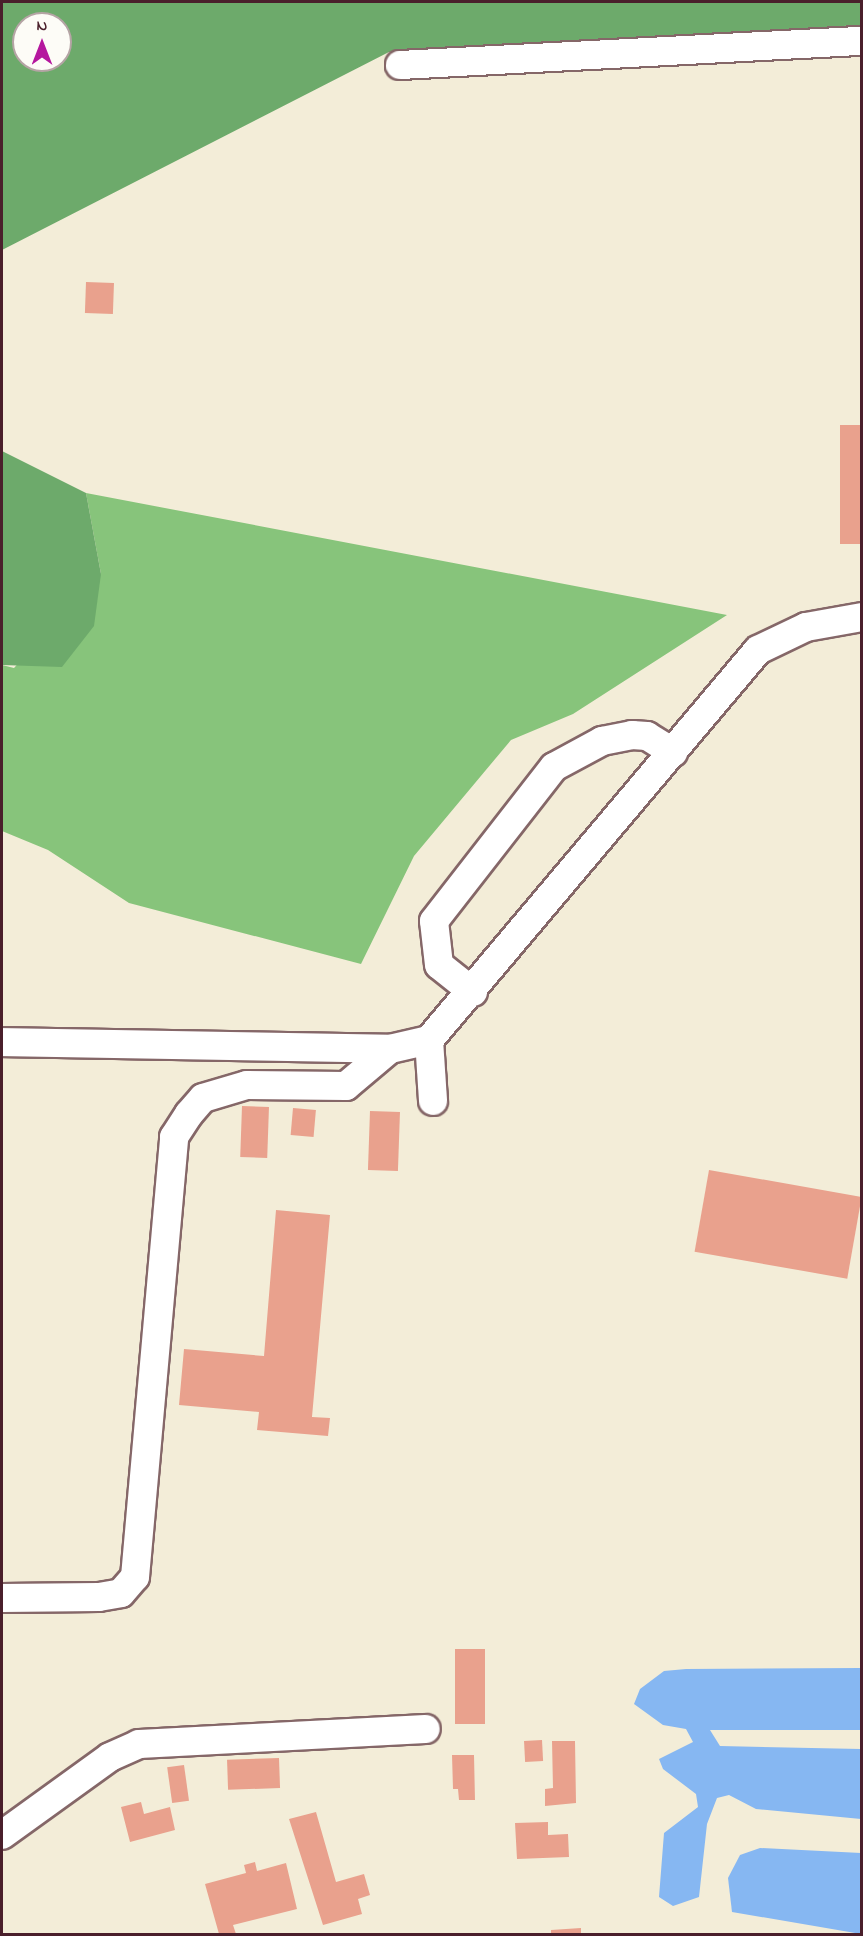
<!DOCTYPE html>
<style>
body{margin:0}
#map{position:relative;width:863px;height:1936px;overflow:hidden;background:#f3edd8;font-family:"Indie Flower",sans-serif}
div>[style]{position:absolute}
.green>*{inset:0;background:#87c47b}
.forest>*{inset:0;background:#6daa6b}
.water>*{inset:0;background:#86b7f2}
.building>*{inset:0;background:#e9a18d;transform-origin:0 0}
.roads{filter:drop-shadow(2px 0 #856768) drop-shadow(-2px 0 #856768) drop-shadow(0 2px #856768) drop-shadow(0 -2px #856768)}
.minor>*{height:28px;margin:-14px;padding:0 14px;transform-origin:14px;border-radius:14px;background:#fff}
span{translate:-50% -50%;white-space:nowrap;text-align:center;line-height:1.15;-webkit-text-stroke:4.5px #fdfcf7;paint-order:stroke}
.frame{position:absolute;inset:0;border:3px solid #4a1f2b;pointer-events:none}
.north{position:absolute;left:12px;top:12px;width:60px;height:60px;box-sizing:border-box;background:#fdfcf7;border:2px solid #b5a4a5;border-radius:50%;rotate:0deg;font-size:16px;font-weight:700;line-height:24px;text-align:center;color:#4a1f2b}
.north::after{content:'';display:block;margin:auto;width:21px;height:27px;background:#b5179e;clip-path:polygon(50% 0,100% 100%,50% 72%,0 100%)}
</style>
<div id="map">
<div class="green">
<i style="clip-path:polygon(86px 493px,727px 615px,573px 714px,511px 740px,414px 856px,361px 964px,129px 903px,48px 850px,2px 831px,2px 665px,14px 668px,101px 574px)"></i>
</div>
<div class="forest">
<i style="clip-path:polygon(evenodd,2px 2px,861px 2px,861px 25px,389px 52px,2px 250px,2px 2px,24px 24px,60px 24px,60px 60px,24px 60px,24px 24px)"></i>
<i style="clip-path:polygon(2px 451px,86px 493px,101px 574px,94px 626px,62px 667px,2px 665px)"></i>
</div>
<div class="water">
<i style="clip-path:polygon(861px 1668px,861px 1730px,710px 1730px,720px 1746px,861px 1749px,861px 1819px,756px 1809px,729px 1795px,717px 1798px,707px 1824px,699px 1897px,673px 1906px,659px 1897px,664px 1833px,698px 1807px,696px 1794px,663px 1769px,659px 1759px,693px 1742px,686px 1729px,663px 1725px,634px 1704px,640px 1689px,664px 1671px,686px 1669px)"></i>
<i style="clip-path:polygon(760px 1848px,861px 1853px,861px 1934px,732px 1912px,728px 1878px,740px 1855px)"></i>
</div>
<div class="building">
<i style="left:86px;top:282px;width:28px;height:31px;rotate:2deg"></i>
<i style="left:840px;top:425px;width:22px;height:119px"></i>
<i style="left:242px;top:1106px;width:27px;height:51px;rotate:2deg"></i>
<i style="left:293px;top:1108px;width:23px;height:27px;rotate:5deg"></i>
<i style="left:370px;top:1111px;width:30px;height:59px;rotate:2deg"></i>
<i style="left:709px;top:1170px;width:155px;height:83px;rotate:10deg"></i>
<i style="clip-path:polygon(276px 1210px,330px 1215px,312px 1417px,330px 1418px,328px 1436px,257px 1430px,259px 1412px,179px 1405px,184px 1349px,264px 1356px)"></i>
<i style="left:455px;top:1649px;width:30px;height:75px"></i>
<i style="left:542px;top:1740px;width:21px;height:18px;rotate:87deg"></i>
<i style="clip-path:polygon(552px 1741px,575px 1741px,576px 1803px,545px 1806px,545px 1789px,553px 1788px)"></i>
<i style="clip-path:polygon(452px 1755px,474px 1755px,475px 1800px,459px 1800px,458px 1789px,453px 1789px)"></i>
<i style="left:279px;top:1758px;width:30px;height:52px;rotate:88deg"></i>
<i style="left:184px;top:1765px;width:36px;height:17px;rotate:82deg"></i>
<i style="clip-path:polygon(141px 1802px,144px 1814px,170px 1807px,175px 1830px,130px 1842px,121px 1807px)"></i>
<i style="clip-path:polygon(316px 1812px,336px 1882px,364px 1874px,370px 1895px,358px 1899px,362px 1914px,323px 1925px,289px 1819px)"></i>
<i style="clip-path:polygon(548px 1822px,548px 1835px,568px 1834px,569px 1857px,517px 1859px,515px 1823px)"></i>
<i style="clip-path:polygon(255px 1862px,257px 1871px,286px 1863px,297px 1909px,233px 1925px,236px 1934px,219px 1934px,205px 1884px,246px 1873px,244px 1865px)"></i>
<i style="clip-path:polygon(581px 1928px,581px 1934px,551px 1934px,551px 1930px)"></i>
</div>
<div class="roads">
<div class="minor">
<i style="left:400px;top:65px;width:463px;rotate:-3deg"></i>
<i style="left:473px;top:992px;width:43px;rotate:-141.5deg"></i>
<i style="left:439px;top:965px;width:44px;rotate:-96.5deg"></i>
<i style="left:434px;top:921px;width:195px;rotate:-52.1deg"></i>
<i style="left:554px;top:767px;width:55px;rotate:-28.4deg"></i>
<i style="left:602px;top:741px;width:31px;rotate:-11deg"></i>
<i style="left:632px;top:735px;width:15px;rotate:4deg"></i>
<i style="left:647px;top:736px;width:31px;rotate:32deg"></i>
<i style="left:429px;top:1040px;width:61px;rotate:86.2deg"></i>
<i style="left:2px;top:1042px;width:388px;rotate:1deg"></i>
<i style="left:2px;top:1598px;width:97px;rotate:-0.6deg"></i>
<i style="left:99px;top:1597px;width:22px;rotate:-10deg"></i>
<i style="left:121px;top:1593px;width:21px;rotate:-49deg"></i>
<i style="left:135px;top:1577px;width:442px;rotate:-84.9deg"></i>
<i style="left:174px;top:1137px;width:27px;rotate:-57deg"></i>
<i style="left:189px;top:1114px;width:21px;rotate:-49deg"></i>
<i style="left:203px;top:1098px;width:46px;rotate:-16.5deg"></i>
<i style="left:247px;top:1085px;width:99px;rotate:0.6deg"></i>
<i style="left:346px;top:1086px;width:57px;rotate:-40.1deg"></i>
<i style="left:390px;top:1049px;width:40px;rotate:-13deg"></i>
<i style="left:429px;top:1040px;width:510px;rotate:-49.85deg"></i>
<i style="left:758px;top:650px;width:53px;rotate:-25.6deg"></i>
<i style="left:806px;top:627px;width:57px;rotate:-10.1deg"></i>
<i style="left:2px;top:1835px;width:133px;rotate:-35.8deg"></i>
<i style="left:110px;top:1757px;width:32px;rotate:-24deg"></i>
<i style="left:139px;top:1744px;width:287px;rotate:-3deg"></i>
</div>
</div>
<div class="frame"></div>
<div class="north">N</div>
</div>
